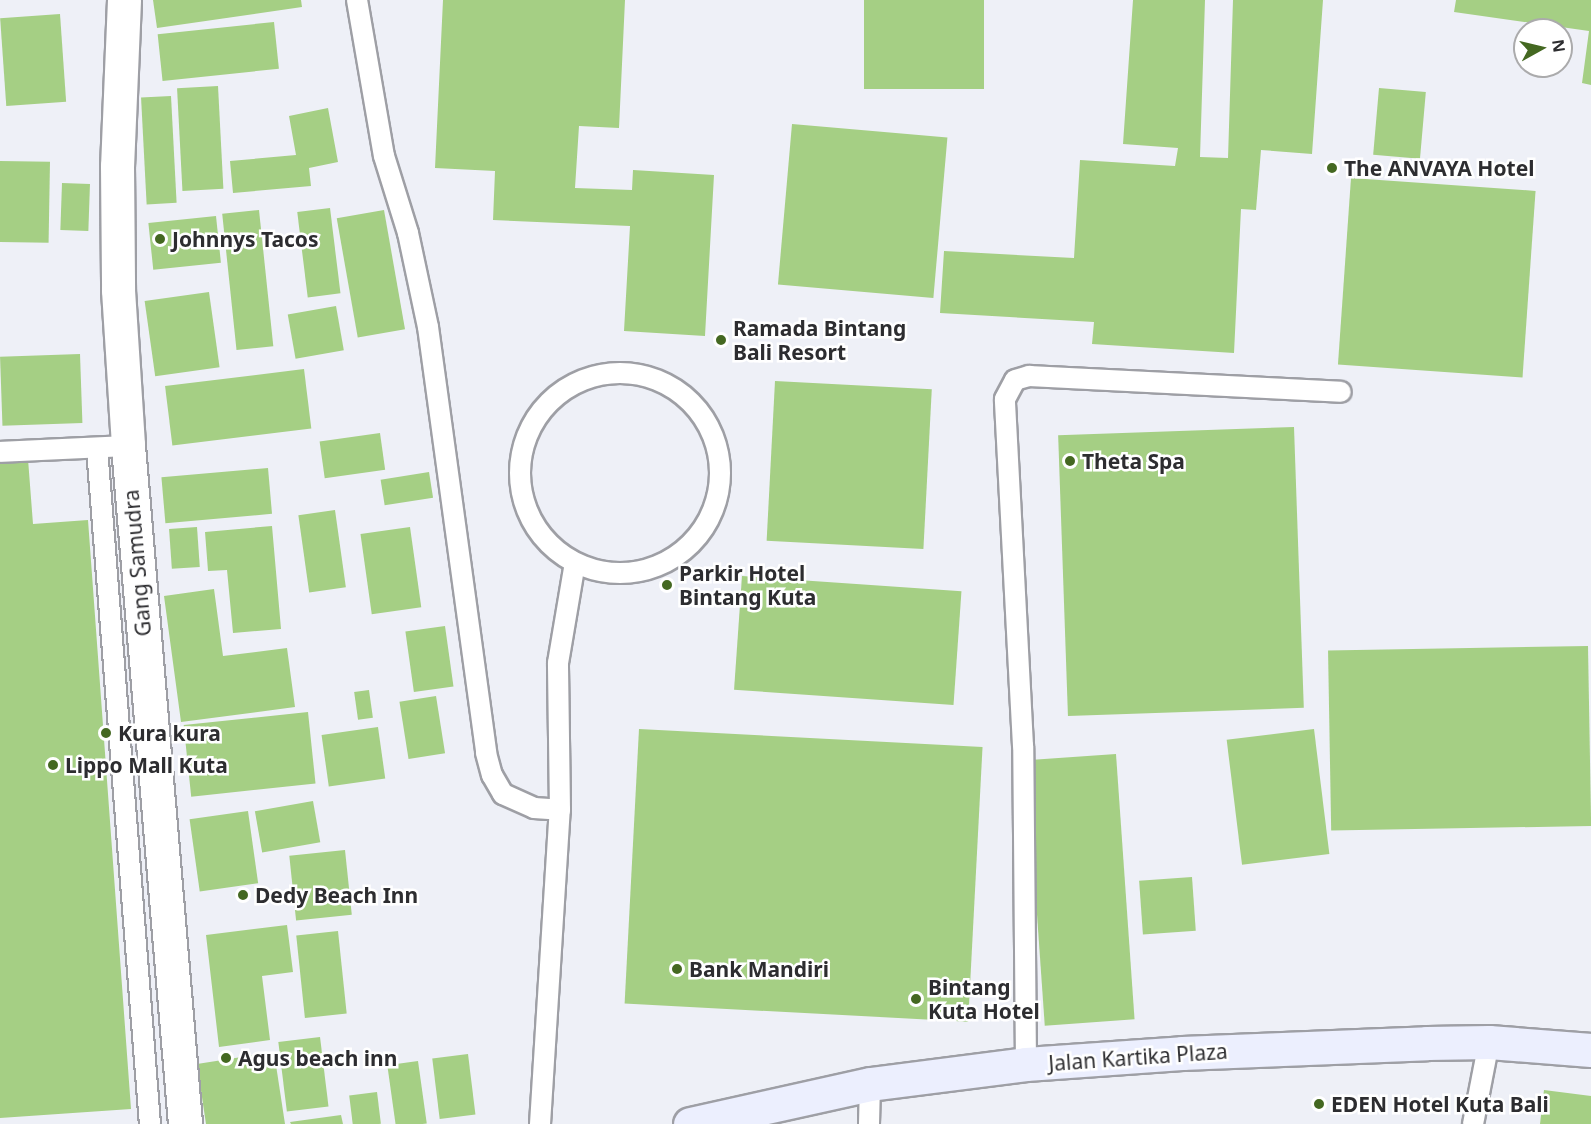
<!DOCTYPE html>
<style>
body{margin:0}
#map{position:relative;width:1591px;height:1124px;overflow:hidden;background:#eef0f7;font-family:"Noto Sans",sans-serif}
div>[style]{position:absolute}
.building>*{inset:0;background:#a5cf84;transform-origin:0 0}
.roads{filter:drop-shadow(2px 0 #9e9fa5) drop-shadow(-2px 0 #9e9fa5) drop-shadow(0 2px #9e9fa5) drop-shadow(0 -2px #9e9fa5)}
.lane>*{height:20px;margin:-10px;padding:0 10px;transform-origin:10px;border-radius:10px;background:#fff}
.lane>.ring{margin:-10px;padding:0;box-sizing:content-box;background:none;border:20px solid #fff;border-radius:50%}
.street>*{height:33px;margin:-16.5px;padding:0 16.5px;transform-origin:16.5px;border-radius:16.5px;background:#fff}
.secondary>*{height:33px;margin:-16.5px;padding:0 16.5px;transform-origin:16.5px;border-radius:16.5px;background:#eceffe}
.dots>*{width:16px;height:16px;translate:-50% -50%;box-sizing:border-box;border:3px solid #fff;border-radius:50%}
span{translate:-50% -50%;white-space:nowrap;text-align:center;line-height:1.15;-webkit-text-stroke:5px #fff;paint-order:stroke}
.poi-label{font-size:21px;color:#2d2d30;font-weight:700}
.left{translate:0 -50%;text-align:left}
.street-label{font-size:21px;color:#2d2d30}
.north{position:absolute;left:1513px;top:18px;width:60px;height:60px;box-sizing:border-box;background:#fff;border:2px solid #ababac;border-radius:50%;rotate:82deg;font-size:16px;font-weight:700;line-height:24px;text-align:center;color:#2d2d30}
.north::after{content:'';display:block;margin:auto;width:21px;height:27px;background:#446821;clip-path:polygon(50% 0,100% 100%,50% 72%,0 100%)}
</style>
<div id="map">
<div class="building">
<i style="clip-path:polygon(153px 0,301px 0,302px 7px,157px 28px)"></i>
<i style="clip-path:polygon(443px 0,625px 0,619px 128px,579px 126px,575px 188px,632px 190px,633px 170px,714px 175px,705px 336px,624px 331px,630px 226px,493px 220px,495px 171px,435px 168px)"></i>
<i style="left:864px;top:0;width:120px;height:89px"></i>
<i style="clip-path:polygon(1133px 0,1205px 0,1200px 157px,1228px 158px,1233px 0,1323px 0,1312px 154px,1261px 150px,1256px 210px,1241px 209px,1234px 353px,1092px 344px,1094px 322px,940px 313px,944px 251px,1074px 258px,1080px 160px,1175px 166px,1178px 148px,1123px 144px)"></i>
<i style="clip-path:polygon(1456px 0,1591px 0,1591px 85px,1582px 83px,1589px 31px,1454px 12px)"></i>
<i style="left:60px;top:14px;width:88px;height:60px;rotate:86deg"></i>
<i style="left:274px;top:22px;width:47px;height:117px;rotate:84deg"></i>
<i style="left:218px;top:86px;width:103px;height:41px;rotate:87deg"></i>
<i style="left:1379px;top:88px;width:47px;height:67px;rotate:5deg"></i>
<i style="left:171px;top:96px;width:107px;height:30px;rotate:87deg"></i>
<i style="clip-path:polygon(328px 108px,338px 162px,309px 168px,311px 186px,233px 193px,230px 161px,296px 155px,289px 116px)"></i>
<i style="left:792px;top:124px;width:156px;height:161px;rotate:5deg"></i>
<i style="left:0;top:161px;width:50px;height:81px;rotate:1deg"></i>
<i style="left:1351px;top:178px;width:185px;height:187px;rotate:4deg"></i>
<i style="left:62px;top:183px;width:28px;height:47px;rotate:2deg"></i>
<i style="left:330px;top:208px;width:86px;height:33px;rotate:83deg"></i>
<i style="left:259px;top:210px;width:137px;height:37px;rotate:84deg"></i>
<i style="left:384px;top:210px;width:121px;height:48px;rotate:80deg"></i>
<i style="left:216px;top:216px;width:47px;height:68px;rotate:84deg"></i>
<i style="left:209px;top:292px;width:76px;height:65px;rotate:82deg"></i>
<i style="left:336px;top:306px;width:45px;height:49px;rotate:80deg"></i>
<i style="left:80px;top:354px;width:69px;height:80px;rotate:88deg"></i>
<i style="left:304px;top:369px;width:60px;height:140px;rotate:83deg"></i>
<i style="left:775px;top:381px;width:157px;height:160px;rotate:3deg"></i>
<i style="left:1294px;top:427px;width:281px;height:236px;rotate:88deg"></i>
<i style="left:380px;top:433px;width:37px;height:61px;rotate:82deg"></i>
<i style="clip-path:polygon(28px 459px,33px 524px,88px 520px,131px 1109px,0 1118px,0 461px)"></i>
<i style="left:268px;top:468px;width:46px;height:107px;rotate:85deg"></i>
<i style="left:429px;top:472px;width:26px;height:49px;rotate:81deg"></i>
<i style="left:335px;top:510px;width:78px;height:37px;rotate:82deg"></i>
<i style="clip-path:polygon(272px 526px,281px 629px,233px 633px,227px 570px,208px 571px,205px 532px)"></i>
<i style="left:197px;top:527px;width:40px;height:28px;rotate:86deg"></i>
<i style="left:410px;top:527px;width:81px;height:50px;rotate:82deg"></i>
<i style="left:742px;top:576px;width:220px;height:114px;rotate:4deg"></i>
<i style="clip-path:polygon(214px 589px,223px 656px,287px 648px,295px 707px,181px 722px,164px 596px)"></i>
<i style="left:445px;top:626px;width:61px;height:40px;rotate:82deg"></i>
<i style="left:1588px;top:646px;width:180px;height:260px;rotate:89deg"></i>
<i style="left:369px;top:690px;width:28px;height:15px;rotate:82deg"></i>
<i style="left:436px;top:696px;width:58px;height:37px;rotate:81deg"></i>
<i style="left:308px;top:712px;width:72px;height:125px;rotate:84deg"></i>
<i style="left:378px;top:727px;width:52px;height:57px;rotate:82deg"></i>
<i style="left:639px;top:729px;width:344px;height:275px;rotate:3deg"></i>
<i style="left:1314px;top:729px;width:126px;height:88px;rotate:83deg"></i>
<i style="left:1116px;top:754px;width:266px;height:90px;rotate:86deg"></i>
<i style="left:313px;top:801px;width:42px;height:59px;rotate:80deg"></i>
<i style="left:248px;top:811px;width:73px;height:59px;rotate:82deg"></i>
<i style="left:345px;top:850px;width:65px;height:56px;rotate:84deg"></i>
<i style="left:1192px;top:877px;width:54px;height:53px;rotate:86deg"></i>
<i style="clip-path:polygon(287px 925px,293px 972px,262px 976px,270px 1040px,219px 1047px,206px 935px)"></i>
<i style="left:338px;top:931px;width:83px;height:42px;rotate:84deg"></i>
<i style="left:320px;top:1037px;width:70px;height:42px;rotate:83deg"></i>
<i style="clip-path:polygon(274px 1052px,285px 1124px,206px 1124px,197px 1064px)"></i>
<i style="left:468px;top:1054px;width:61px;height:36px;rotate:83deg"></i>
<i style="left:418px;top:1061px;width:63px;height:31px;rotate:82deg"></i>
<i style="clip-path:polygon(1544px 1090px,1591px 1096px,1591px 1124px,1540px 1124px)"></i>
<i style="left:377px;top:1092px;width:32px;height:28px;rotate:83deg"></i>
<i style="clip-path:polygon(341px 1115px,343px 1124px,291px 1124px,290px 1122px)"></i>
</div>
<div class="roads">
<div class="lane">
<i style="left:357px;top:0;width:158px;rotate:80.2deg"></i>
<i style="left:384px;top:156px;width:81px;rotate:72.7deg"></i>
<i style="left:408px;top:233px;width:96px;rotate:78deg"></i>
<i style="left:428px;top:327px;width:430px;rotate:82.2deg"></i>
<i style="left:486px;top:753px;width:23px;rotate:75deg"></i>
<i style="left:492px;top:775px;width:22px;rotate:60deg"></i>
<i style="left:503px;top:794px;width:34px;rotate:24deg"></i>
<i style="left:534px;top:808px;width:26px;rotate:4deg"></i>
<i class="ring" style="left:520px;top:373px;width:180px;height:180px"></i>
<i style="left:97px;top:448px;width:678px;rotate:85.52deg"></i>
<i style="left:0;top:452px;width:128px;rotate:-2.7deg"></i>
<i style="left:1026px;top:1064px;width:318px;rotate:-90.5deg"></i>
<i style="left:1023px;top:746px;width:347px;rotate:-93deg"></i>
<i style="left:1005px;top:399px;width:21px;rotate:-62deg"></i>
<i style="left:1015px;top:380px;width:15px;rotate:-16deg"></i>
<i style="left:1029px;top:376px;width:312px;rotate:2.9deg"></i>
<i style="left:540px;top:1124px;width:315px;rotate:-86.4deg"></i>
<i style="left:560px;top:810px;width:147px;rotate:-90.8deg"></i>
<i style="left:558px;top:663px;width:101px;rotate:-80.4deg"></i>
<i style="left:869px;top:1124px;width:40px;rotate:-88.6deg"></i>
<i style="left:1473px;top:1124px;width:84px;rotate:-79deg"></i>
</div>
<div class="street">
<i style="left:124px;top:0;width:166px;rotate:92.4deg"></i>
<i style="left:117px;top:166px;width:124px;rotate:89.5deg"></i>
<i style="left:118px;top:290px;width:156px;rotate:86.3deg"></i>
<i style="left:128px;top:446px;width:680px;rotate:85.19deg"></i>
</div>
<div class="secondary">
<i style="left:690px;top:1124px;width:184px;rotate:-12.5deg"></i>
<i style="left:870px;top:1084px;width:157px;rotate:-7.3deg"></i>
<i style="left:1026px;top:1064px;width:156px;rotate:-4deg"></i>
<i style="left:1182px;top:1053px;width:245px;rotate:-2.3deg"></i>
<i style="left:1427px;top:1043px;width:62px;rotate:-0.9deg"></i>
<i style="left:1489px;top:1042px;width:102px;rotate:4.5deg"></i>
</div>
</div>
<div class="dots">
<i style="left:1332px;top:168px;background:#446821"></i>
<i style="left:160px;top:239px;background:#446821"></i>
<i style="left:721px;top:340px;background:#446821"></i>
<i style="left:1070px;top:461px;background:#446821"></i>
<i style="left:667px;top:585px;background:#446821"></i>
<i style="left:106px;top:733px;background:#446821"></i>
<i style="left:53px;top:765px;background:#446821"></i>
<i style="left:243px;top:895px;background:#446821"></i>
<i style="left:677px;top:969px;background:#446821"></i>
<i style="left:916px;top:999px;background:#446821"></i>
<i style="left:226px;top:1058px;background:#446821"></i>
<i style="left:1319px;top:1104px;background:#446821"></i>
</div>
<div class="poi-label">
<span class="left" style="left:1344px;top:168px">The ANVAYA Hotel</span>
<span class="left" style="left:172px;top:239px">Johnnys Tacos</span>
<span class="left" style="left:733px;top:340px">Ramada Bintang<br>Bali Resort</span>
<span class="left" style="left:1082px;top:461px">Theta Spa</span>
<span class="left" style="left:679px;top:585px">Parkir Hotel<br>Bintang Kuta</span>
<span class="left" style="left:118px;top:733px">Kura kura</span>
<span class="left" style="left:65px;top:765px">Lippo Mall Kuta</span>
<span class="left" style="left:255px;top:895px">Dedy Beach Inn</span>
<span class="left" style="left:689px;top:969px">Bank Mandiri</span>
<span class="left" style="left:928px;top:999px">Bintang<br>Kuta Hotel</span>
<span class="left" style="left:238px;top:1058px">Agus beach inn</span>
<span class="left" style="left:1331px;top:1104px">EDEN Hotel Kuta Bali</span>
</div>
<div class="street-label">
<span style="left:137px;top:563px;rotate:-95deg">Gang Samudra</span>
<span style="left:1138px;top:1057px;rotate:-4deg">Jalan Kartika Plaza</span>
</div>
<div class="north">N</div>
</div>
